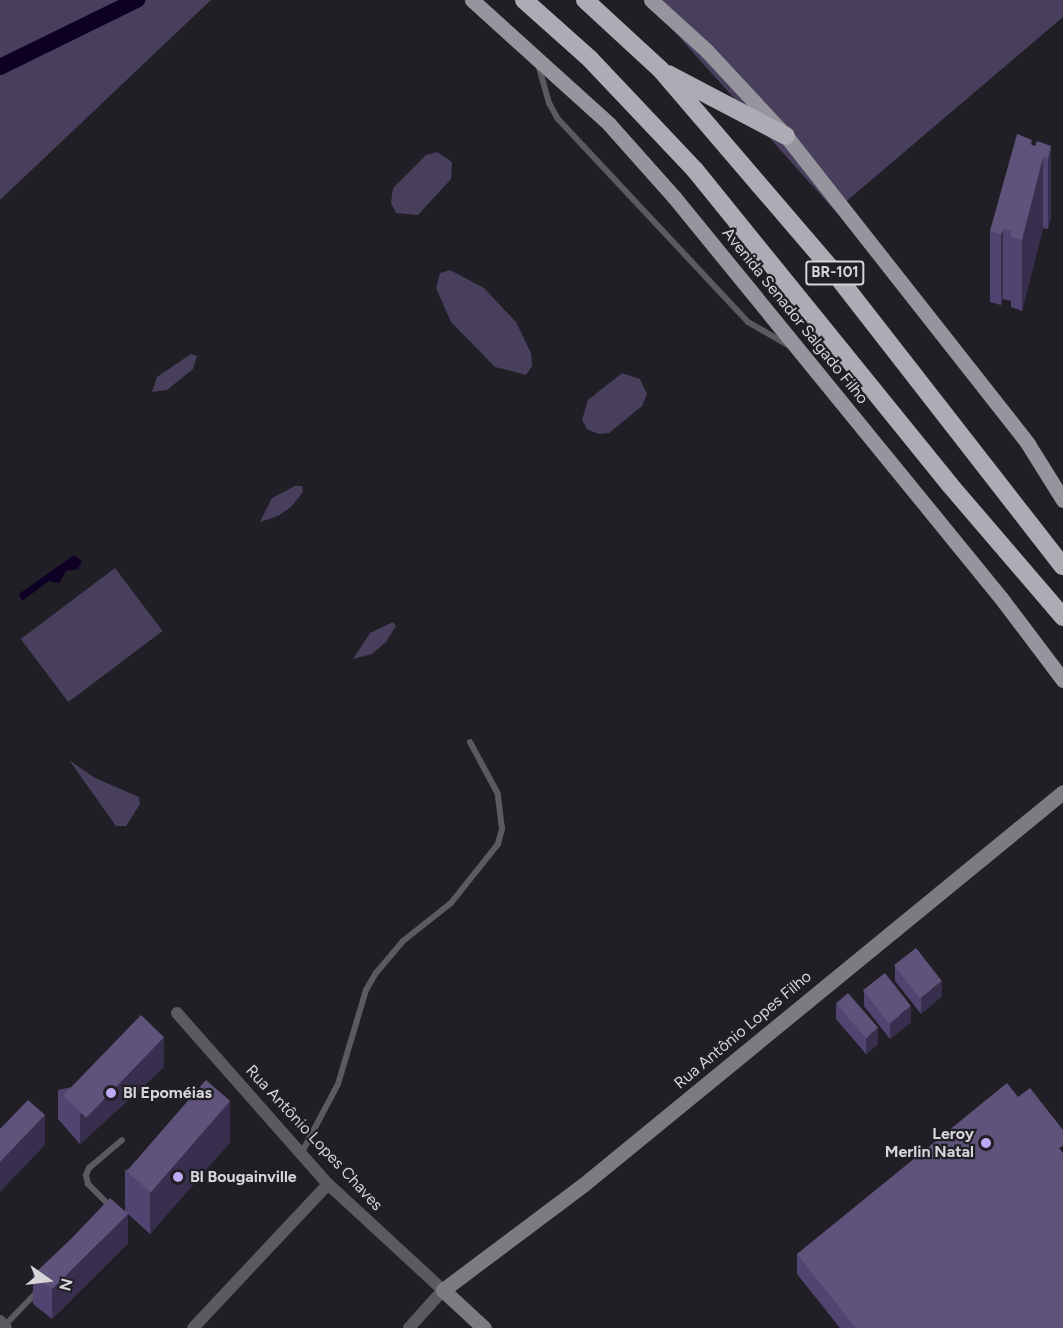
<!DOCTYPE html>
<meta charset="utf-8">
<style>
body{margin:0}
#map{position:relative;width:1063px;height:1328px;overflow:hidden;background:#201f26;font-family:Figtree,sans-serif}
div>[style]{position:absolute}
.green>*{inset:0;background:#473f5c;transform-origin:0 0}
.water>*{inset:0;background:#0e0025}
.canal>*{height:16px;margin:-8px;padding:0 8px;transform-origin:8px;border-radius:8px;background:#0e0025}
.lane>*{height:6px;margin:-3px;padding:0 3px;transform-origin:3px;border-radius:3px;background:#5b5a5e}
.street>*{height:12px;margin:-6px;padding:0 6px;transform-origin:6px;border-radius:6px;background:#5b5a5e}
.secondary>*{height:15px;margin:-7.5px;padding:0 7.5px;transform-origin:7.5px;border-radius:7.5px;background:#7c7b81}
.primary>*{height:15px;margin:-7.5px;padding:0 7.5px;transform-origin:7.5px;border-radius:7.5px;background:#96949c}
.highway>*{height:18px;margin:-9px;padding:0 9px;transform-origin:9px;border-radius:9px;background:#aeabb5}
.wall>*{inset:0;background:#524470}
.shaded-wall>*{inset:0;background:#382f4e}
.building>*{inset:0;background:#60537b;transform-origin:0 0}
.dots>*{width:16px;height:16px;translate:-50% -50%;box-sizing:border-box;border:3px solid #201f26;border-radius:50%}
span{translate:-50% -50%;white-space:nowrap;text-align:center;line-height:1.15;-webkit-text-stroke:4.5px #201f26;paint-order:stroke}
.shield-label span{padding:2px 4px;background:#201f26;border:2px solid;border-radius:4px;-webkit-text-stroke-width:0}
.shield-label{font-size:15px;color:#d5d4d9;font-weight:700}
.street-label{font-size:16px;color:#d5d4d9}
.poi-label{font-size:16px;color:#d5d4d9;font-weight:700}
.left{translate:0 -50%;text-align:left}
.right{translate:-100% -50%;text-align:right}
.north{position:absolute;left:18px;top:1250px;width:60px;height:60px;-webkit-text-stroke:4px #201f26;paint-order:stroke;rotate:104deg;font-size:16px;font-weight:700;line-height:24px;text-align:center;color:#d5d4d9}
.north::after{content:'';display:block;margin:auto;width:21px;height:27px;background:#d5d4d9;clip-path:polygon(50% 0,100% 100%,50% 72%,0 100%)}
</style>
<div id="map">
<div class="green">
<i style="clip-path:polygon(0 0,211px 0,0 200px)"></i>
<i style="clip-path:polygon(646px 0,1063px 0,1063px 17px,835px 211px)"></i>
<i style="clip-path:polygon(437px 152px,452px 162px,451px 179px,418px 215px,396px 213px,391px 203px,393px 188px,426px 155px)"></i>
<i style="clip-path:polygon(450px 270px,484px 288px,516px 322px,531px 353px,532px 366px,526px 375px,495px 367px,451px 322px,436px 288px,440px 273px)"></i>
<i style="clip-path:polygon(191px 354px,197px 356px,193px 369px,167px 390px,152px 392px,157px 377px)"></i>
<i style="clip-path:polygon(622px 373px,640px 379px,647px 394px,642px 406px,609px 433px,598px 434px,587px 429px,582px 420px,588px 400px)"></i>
<i style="clip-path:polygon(295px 486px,302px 486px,303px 492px,291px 507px,278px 516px,260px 522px,272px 498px)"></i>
<i style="left:115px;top:568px;width:79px;height:118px;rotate:53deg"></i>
<i style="clip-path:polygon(393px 622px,396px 626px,386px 642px,372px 654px,353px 659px,370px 633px)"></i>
<i style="clip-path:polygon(69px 760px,95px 778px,139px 797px,140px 804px,126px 826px,116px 826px)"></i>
</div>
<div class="water">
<i style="clip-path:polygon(74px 555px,82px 561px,78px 569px,66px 571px,59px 583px,49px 581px,22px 601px,19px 594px)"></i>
</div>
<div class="canal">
<i style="left:0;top:67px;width:153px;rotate:-26.1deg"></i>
</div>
<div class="lane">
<i style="left:538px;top:64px;width:41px;rotate:74.2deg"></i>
<i style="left:549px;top:103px;width:18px;rotate:61deg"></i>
<i style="left:558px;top:119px;width:278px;rotate:46.9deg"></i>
<i style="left:748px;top:322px;width:46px;rotate:29.9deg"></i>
<i style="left:301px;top:1154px;width:79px;rotate:-62.1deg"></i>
<i style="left:338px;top:1084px;width:98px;rotate:-73.4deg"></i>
<i style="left:366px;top:990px;width:20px;rotate:-60deg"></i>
<i style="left:376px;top:973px;width:42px;rotate:-49.8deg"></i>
<i style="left:403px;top:941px;width:61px;rotate:-38.4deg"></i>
<i style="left:451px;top:903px;width:75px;rotate:-51.5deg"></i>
<i style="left:498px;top:844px;width:16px;rotate:-75deg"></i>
<i style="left:502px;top:829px;width:35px;rotate:-97deg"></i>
<i style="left:498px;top:794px;width:59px;rotate:-118.3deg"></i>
<i style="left:110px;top:1206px;width:31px;rotate:-135deg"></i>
<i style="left:88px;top:1184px;width:9px;rotate:-103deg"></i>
<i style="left:86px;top:1175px;width:8px;rotate:-67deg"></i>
<i style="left:89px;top:1168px;width:43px;rotate:-40.3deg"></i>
<i style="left:4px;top:1326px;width:47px;rotate:-45.9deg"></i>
</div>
<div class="street">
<i style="left:177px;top:1013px;width:228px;rotate:48.6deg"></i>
<i style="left:328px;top:1184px;width:156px;rotate:42.7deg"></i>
<i style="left:443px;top:1290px;width:51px;rotate:131.8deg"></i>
<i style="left:0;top:1321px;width:9px;rotate:49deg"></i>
<i style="left:193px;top:1328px;width:197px;rotate:-46.8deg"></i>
</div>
<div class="secondary">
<i style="left:484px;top:1328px;width:56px;rotate:-137.2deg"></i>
<i style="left:443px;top:1290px;width:175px;rotate:-36.9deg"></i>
<i style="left:583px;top:1185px;width:620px;rotate:-39.31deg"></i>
</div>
<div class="primary">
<i style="left:472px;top:0;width:185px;rotate:42.1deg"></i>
<i style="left:609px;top:124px;width:98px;rotate:48.3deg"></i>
<i style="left:674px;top:197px;width:517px;rotate:50.8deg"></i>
<i style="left:1001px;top:598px;width:103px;rotate:52.9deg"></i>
<i style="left:651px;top:0;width:74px;rotate:42.3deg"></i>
<i style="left:706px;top:50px;width:117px;rotate:47.1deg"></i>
<i style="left:786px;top:136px;width:392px;rotate:51.8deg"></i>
<i style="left:1028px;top:444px;width:66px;rotate:58deg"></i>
</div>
<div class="highway">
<i style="left:524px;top:0;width:89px;rotate:41.8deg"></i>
<i style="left:590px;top:59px;width:153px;rotate:46.6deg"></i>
<i style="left:695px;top:170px;width:405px;rotate:51deg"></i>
<i style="left:950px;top:485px;width:174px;rotate:49.4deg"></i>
<i style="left:585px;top:0;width:102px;rotate:42.6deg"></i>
<i style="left:660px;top:69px;width:266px;rotate:49.4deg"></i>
<i style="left:833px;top:271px;width:374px;rotate:52.1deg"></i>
<i style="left:668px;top:74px;width:133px;rotate:27.7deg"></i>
</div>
<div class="wall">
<i style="clip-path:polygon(1035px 146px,1051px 146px,1051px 217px,1048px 229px,1043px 228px,1022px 311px,1011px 307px,1011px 301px,1003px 299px,1001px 305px,990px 302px,990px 231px)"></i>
<i style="clip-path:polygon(895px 966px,942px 996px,921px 1014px,895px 981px)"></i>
<i style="clip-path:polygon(864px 991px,911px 1022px,890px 1039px,864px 1006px)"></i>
<i style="clip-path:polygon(836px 1004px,878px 1044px,866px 1054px,836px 1019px)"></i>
<i style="clip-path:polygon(164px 1067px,80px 1144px,58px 1119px,58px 1090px)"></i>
<i style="clip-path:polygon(230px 1142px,150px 1234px,128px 1214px,128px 1243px,52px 1319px,33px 1304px,33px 1275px,125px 1211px,125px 1170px)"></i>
<i style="clip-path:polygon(797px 1254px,1063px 1328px,840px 1328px,797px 1274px)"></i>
</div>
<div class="shaded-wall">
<i style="clip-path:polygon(1032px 140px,1032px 200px,1043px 157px,1043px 228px,1022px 311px,1022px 240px,1030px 144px)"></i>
<i style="clip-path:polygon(1051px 146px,1051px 217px,1048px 229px,1048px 158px)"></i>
<i style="clip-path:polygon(1003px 229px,1003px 299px,1001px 305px,1001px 234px)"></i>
<i style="clip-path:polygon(942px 981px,942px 996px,921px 1014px,921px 998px)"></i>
<i style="clip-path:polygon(911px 1006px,911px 1022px,890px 1039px,890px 1024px)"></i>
<i style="clip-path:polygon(878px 1028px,878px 1044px,866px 1054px,866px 1039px)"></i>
<i style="clip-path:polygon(164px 1037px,164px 1067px,80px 1144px,80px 1114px)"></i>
<i style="clip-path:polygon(230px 1101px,230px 1142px,150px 1234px,150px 1193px)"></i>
<i style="clip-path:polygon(45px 1115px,45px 1145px,0 1192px,0 1162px)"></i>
<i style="clip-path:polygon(128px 1214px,128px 1243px,52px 1319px,52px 1289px)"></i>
</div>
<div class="building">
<i style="clip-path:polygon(1017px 134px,1032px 140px,1030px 144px,1035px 146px,1037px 141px,1051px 146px,1048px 158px,1043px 157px,1022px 240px,1011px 237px,1011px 231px,1003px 229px,1001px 234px,990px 231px)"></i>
<i style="left:916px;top:948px;width:42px;height:28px;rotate:52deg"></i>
<i style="left:885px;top:973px;width:42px;height:28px;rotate:52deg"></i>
<i style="left:848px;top:993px;width:46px;height:16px;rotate:49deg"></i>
<i style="left:141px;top:1015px;width:32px;height:112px;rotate:44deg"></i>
<i style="left:206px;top:1080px;width:32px;height:121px;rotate:41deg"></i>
<i style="clip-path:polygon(1007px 1083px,1018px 1097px,1030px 1088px,1063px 1130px,1063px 1146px,1059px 1148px,1063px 1153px,1063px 1328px,856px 1328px,797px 1254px)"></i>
<i style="clip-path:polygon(28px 1100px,45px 1115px,0 1162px,0 1129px)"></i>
<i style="clip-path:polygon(110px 1198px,128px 1214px,52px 1289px,33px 1275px,73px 1237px)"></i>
</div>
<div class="dots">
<i style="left:111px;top:1093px;background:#bea9f4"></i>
<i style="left:986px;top:1143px;background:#bea9f4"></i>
<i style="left:178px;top:1177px;background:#bea9f4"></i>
</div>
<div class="shield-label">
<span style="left:835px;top:273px">BR-101</span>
</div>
<div class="street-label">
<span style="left:795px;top:316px;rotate:51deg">Avenida Senador Salgado Filho</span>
<span style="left:743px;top:1030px;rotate:-40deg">Rua Antônio Lopes Filho</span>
<span style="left:314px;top:1138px;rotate:47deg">Rua Antônio Lopes Chaves</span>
</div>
<div class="poi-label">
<span class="left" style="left:123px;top:1093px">Bl Epoméias</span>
<span class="right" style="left:974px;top:1143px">Leroy<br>Merlin Natal</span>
<span class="left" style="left:190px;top:1177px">Bl Bougainville</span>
</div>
<div class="north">N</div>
</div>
